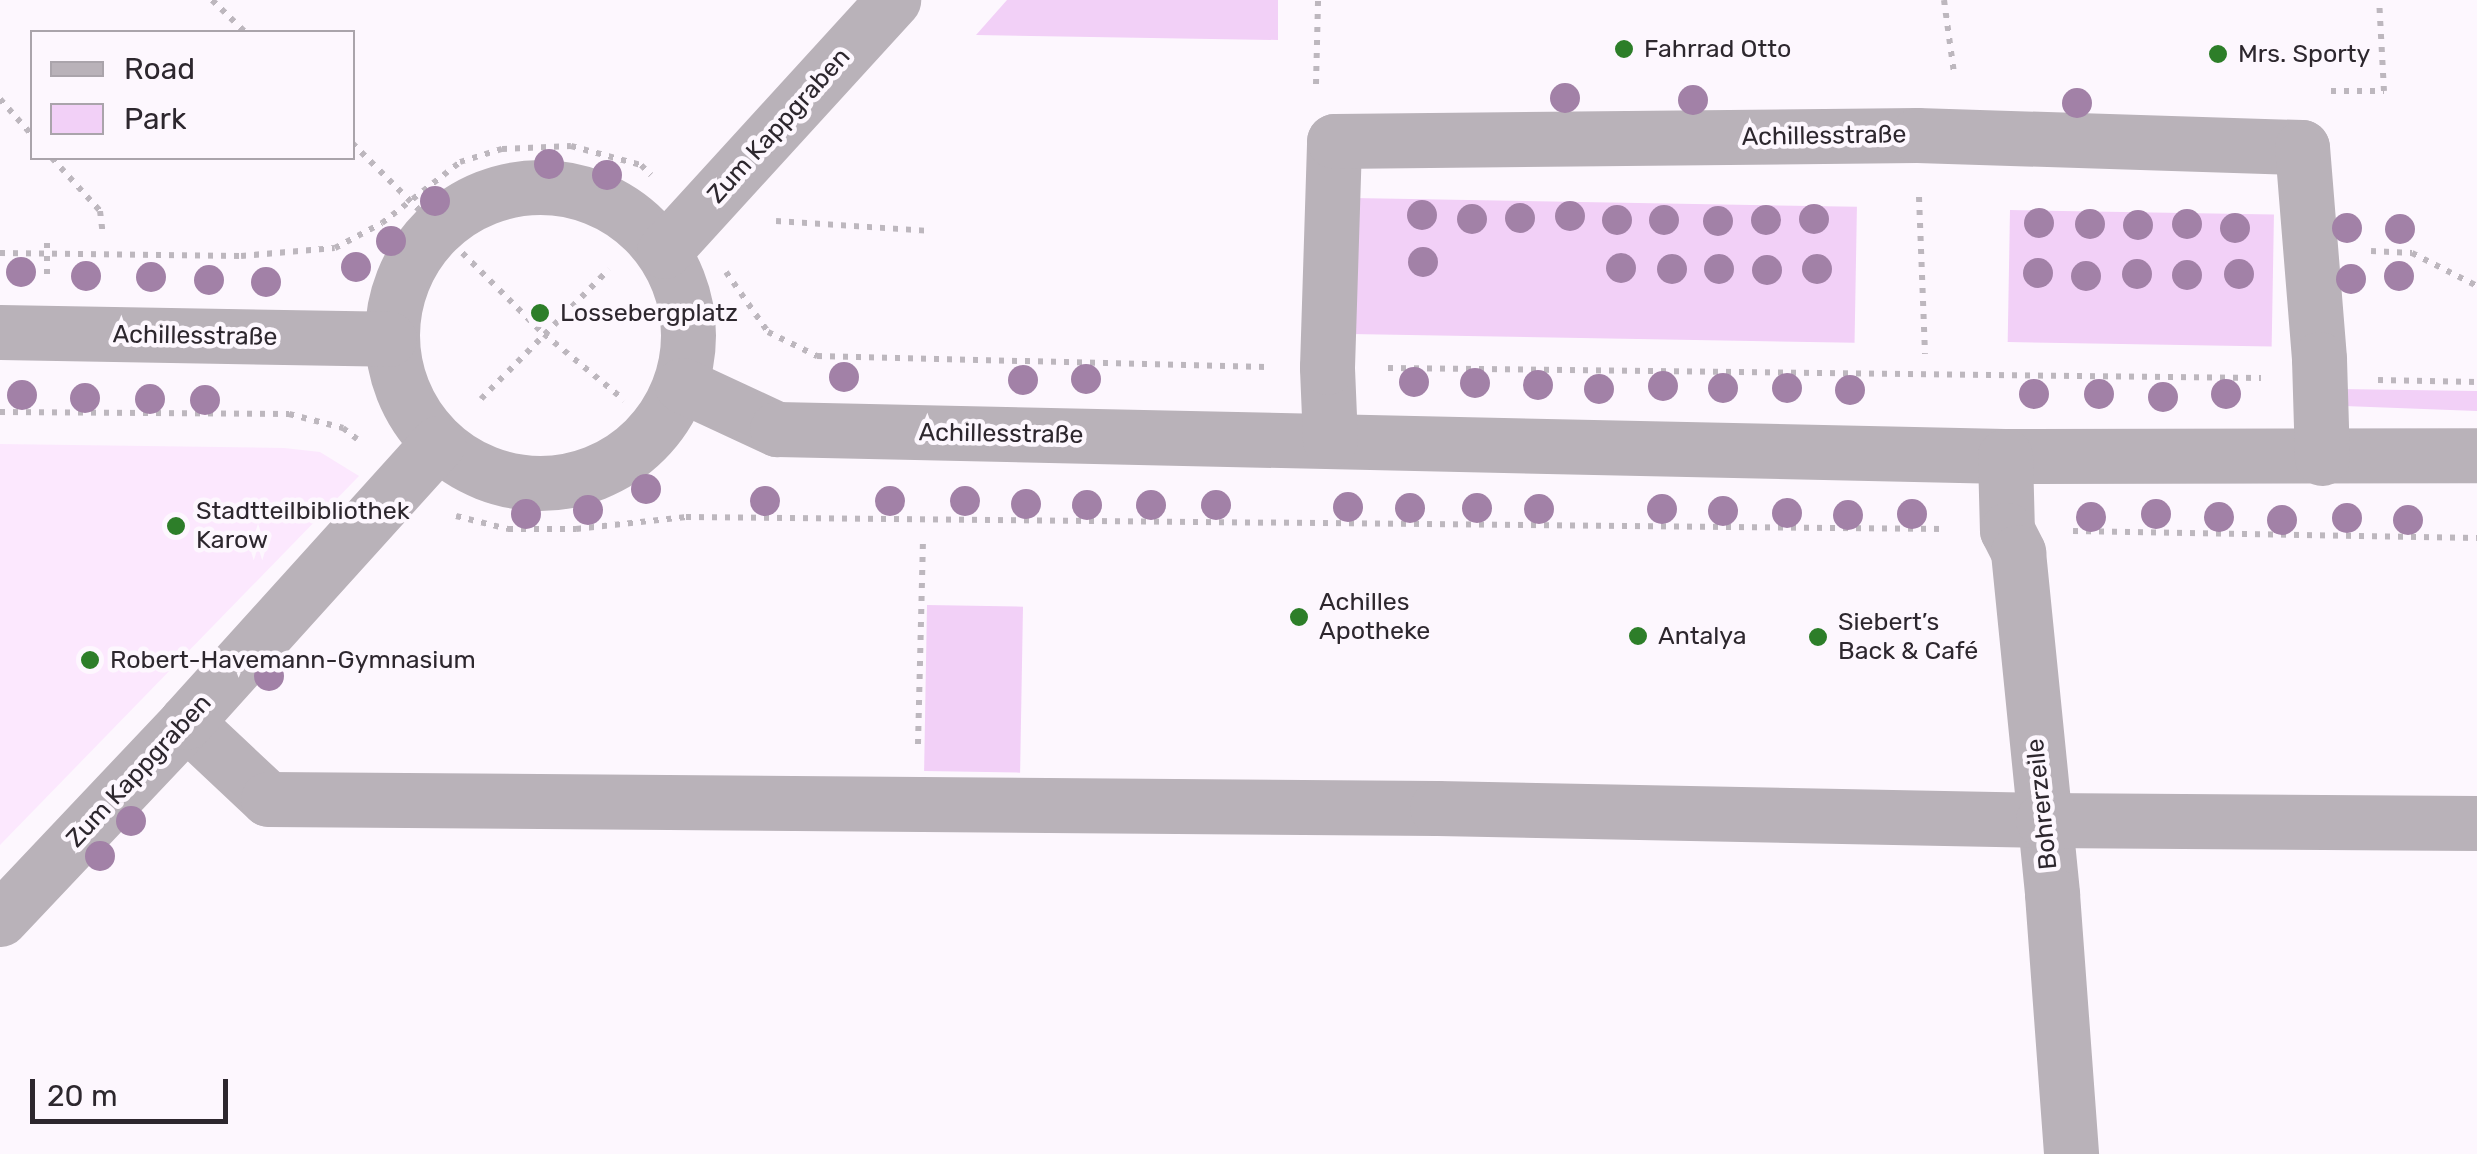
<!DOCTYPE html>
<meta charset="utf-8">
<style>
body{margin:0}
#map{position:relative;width:2477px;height:1154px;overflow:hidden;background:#fdf7fe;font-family:Rubik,sans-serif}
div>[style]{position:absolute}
.built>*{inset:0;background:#fce8fe}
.green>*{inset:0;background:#f2d0f7;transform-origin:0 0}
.path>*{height:6px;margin-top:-3px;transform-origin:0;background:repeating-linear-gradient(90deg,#bdb7be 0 5px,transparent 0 13px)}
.minor>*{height:55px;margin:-27.5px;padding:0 27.5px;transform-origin:27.5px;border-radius:27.5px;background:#b9b2b9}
.minor>.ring{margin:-27.5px;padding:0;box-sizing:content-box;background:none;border:55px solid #b9b2b9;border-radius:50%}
.trees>*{width:30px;height:30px;margin:-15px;border-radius:50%;background:#a281a7}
.dots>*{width:28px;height:28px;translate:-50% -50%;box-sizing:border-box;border:5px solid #fdf7fe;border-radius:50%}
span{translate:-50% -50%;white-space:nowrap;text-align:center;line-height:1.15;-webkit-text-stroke:9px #fdf7fe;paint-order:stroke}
.poi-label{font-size:25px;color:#2d272e}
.left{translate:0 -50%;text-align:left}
.street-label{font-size:25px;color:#2d272e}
.legend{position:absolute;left:30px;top:30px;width:325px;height:130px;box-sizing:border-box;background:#fdf7fe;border:2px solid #aaa4ab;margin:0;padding:12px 18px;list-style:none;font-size:30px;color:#2d272e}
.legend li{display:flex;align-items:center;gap:20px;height:50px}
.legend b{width:50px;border:2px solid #aaa4ab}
.scale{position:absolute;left:30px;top:1079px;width:198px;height:45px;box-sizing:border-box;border:5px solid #2d272e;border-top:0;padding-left:12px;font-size:30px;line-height:35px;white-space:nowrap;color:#2d272e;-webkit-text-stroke:8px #fdf7fe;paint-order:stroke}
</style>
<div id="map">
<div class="built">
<i style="clip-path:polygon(0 444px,284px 448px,320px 452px,359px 476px,0 845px)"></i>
</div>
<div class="green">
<i style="clip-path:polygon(1007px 0,1278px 0,1278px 40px,976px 35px)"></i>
<i style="left:1353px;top:198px;width:504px;height:136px;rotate:1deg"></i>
<i style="left:2010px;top:210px;width:264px;height:132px;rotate:1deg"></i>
<i style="clip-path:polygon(2339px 389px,2477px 391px,2477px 411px,2344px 406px)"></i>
<i style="left:927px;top:605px;width:96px;height:166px;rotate:1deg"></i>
</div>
<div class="path">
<i style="left:212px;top:0;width:46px;rotate:44.1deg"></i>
<i style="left:1944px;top:0;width:74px;rotate:82.2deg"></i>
<i style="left:1316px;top:84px;width:84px;rotate:-88.6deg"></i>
<i style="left:2331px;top:91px;width:53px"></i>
<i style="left:2384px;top:91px;width:91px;rotate:-93.1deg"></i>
<i style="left:0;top:99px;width:48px;rotate:48.4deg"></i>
<i style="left:352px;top:143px;width:271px;rotate:44.9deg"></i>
<i style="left:544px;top:334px;width:104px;rotate:39.5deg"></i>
<i style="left:52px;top:158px;width:72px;rotate:47.8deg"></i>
<i style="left:100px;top:211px;width:25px;rotate:83deg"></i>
<i style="left:1919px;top:197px;width:157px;rotate:87.8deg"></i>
<i style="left:776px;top:221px;width:153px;rotate:3.7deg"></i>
<i style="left:2371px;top:251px;width:41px;rotate:2.8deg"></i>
<i style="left:2412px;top:253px;width:73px;rotate:26.9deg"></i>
<i style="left:0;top:253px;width:241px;rotate:0.7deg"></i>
<i style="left:241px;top:256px;width:94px;rotate:-4.9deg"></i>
<i style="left:335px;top:248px;width:53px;rotate:-28deg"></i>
<i style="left:382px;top:223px;width:99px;rotate:-38deg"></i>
<i style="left:460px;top:162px;width:44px;rotate:-17.2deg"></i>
<i style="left:502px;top:149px;width:69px;rotate:-2.5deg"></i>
<i style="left:571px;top:146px;width:73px;rotate:15.2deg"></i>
<i style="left:641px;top:165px;width:14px;rotate:45deg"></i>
<i style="left:726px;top:272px;width:73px;rotate:55deg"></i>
<i style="left:768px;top:332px;width:55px;rotate:26.1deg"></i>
<i style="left:817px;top:356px;width:449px;rotate:1.4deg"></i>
<i style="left:47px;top:274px;width:39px;rotate:-90deg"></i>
<i style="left:1388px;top:368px;width:873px;rotate:0.66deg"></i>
<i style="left:2378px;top:380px;width:99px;rotate:1.2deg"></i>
<i style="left:481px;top:399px;width:182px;rotate:-45.4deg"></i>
<i style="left:0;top:412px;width:289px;rotate:0.4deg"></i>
<i style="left:289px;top:414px;width:56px;rotate:14.5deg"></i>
<i style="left:343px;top:428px;width:18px;rotate:38deg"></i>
<i style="left:456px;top:516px;width:54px;rotate:14deg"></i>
<i style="left:508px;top:529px;width:68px"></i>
<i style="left:576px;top:529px;width:111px;rotate:-6.2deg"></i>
<i style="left:686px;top:517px;width:1260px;rotate:0.55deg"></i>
<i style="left:2073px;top:531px;width:404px;rotate:1deg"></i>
<i style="left:918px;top:744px;width:201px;rotate:-88.6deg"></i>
</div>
<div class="minor">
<i class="ring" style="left:392px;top:187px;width:241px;height:241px"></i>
<i style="left:664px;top:251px;width:340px;rotate:-47.6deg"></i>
<i style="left:0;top:332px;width:389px;rotate:1deg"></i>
<i style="left:682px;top:385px;width:105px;rotate:24.9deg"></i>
<i style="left:777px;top:429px;width:1228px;rotate:1.26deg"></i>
<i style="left:2005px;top:456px;width:472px;rotate:-0.1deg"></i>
<i style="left:1330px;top:440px;width:73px;rotate:-92.4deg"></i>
<i style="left:1327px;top:367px;width:226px;rotate:-88.2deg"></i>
<i style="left:1334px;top:141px;width:583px;rotate:-0.59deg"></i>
<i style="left:1917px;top:135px;width:385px;rotate:1.8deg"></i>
<i style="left:2302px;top:147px;width:213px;rotate:85.4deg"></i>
<i style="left:2319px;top:359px;width:99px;rotate:88.3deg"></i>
<i style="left:2005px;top:456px;width:74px;rotate:88.5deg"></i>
<i style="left:2007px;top:530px;width:25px;rotate:63deg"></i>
<i style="left:2018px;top:552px;width:344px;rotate:84.3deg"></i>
<i style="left:2052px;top:894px;width:261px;rotate:85.8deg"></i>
<i style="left:186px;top:722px;width:112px;rotate:43.2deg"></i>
<i style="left:268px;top:799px;width:1169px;rotate:0.44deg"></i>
<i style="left:1437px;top:808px;width:606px;rotate:1.13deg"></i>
<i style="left:2043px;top:820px;width:434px;rotate:0.4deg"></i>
<i style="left:0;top:919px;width:271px;rotate:-46.6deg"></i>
<i style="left:186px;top:722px;width:376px;rotate:-47.9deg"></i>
</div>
<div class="trees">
<i style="left:1565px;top:98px"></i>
<i style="left:1693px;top:100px"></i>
<i style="left:2077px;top:103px"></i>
<i style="left:549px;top:164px"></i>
<i style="left:607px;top:175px"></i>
<i style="left:435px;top:201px"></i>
<i style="left:1422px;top:215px"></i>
<i style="left:1570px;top:216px"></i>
<i style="left:1520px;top:218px"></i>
<i style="left:1472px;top:219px"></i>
<i style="left:1814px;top:219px"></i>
<i style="left:1617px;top:220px"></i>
<i style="left:1664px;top:220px"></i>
<i style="left:1766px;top:220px"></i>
<i style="left:1718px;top:221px"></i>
<i style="left:2039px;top:223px"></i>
<i style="left:2090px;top:224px"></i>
<i style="left:2187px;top:224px"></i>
<i style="left:2138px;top:225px"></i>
<i style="left:2235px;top:228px"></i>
<i style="left:2347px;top:228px"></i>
<i style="left:2400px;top:229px"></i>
<i style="left:391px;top:241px"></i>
<i style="left:1423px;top:262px"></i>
<i style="left:356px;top:267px"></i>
<i style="left:1621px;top:268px"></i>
<i style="left:1672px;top:269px"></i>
<i style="left:1719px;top:269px"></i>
<i style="left:1817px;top:269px"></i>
<i style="left:1767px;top:270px"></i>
<i style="left:21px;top:272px"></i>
<i style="left:2038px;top:273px"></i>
<i style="left:2137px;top:274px"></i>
<i style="left:2239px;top:274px"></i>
<i style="left:2187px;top:275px"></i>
<i style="left:86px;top:276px"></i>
<i style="left:2086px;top:276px"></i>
<i style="left:2399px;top:276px"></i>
<i style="left:151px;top:277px"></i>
<i style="left:2351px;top:279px"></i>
<i style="left:209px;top:280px"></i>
<i style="left:266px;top:282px"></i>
<i style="left:844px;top:377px"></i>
<i style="left:1086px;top:379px"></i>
<i style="left:1023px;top:380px"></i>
<i style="left:1414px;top:382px"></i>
<i style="left:1475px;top:383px"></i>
<i style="left:1538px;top:385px"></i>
<i style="left:1663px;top:386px"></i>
<i style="left:1723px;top:388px"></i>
<i style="left:1787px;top:388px"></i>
<i style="left:1599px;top:389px"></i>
<i style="left:1850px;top:390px"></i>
<i style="left:2034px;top:394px"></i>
<i style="left:2099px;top:394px"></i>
<i style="left:2226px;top:394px"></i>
<i style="left:22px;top:395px"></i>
<i style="left:2163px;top:397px"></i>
<i style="left:85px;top:398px"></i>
<i style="left:150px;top:399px"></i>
<i style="left:205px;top:400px"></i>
<i style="left:646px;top:489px"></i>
<i style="left:765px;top:501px"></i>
<i style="left:890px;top:501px"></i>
<i style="left:965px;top:501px"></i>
<i style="left:1026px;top:504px"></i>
<i style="left:1087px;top:505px"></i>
<i style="left:1151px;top:505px"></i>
<i style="left:1216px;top:505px"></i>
<i style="left:1348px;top:507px"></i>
<i style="left:1410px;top:508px"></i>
<i style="left:1477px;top:508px"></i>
<i style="left:1539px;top:509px"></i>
<i style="left:1662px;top:509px"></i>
<i style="left:588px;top:510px"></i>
<i style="left:1723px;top:511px"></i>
<i style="left:1787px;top:513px"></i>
<i style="left:526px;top:514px"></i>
<i style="left:1912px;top:514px"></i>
<i style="left:2156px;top:514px"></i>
<i style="left:1848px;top:515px"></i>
<i style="left:2091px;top:517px"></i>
<i style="left:2219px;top:517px"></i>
<i style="left:2347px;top:518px"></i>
<i style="left:2282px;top:520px"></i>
<i style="left:2408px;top:520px"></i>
<i style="left:269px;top:676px"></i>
<i style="left:131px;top:821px"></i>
<i style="left:100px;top:856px"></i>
</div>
<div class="dots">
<i style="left:1624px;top:49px;background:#2d7e29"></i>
<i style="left:2218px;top:54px;background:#2d7e29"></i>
<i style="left:540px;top:313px;background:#2d7e29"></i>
<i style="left:176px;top:526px;background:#2d7e29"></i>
<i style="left:1299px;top:617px;background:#2d7e29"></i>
<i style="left:1638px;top:636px;background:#2d7e29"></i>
<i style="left:1818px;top:637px;background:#2d7e29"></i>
<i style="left:90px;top:660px;background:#2d7e29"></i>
</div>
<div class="poi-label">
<span class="left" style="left:1644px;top:49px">Fahrrad Otto</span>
<span class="left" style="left:2238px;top:54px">Mrs. Sporty</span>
<span class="left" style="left:560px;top:313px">Lossebergplatz</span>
<span class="left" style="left:196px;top:526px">Stadtteilbibliothek<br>Karow</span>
<span class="left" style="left:1319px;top:617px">Achilles<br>Apotheke</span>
<span class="left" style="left:1838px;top:637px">Siebert’s<br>Back &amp; Café</span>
<span class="left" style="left:1658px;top:636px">Antalya</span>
<span class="left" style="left:110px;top:660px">Robert-Havemann-Gymnasium</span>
</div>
<div class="street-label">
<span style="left:779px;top:126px;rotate:-48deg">Zum Kappgraben</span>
<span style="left:1824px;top:136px;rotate:-1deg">Achillesstraße</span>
<span style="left:195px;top:336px;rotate:1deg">Achillesstraße</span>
<span style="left:1001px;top:434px;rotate:1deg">Achillesstraße</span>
<span style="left:139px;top:771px;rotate:-47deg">Zum Kappgraben</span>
<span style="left:2042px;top:804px;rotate:-96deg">Bohrerzeile</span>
</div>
<ul class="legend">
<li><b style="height:12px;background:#b9b2b9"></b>Road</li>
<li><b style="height:28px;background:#f2d0f7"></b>Park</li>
</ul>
<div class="scale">20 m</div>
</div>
